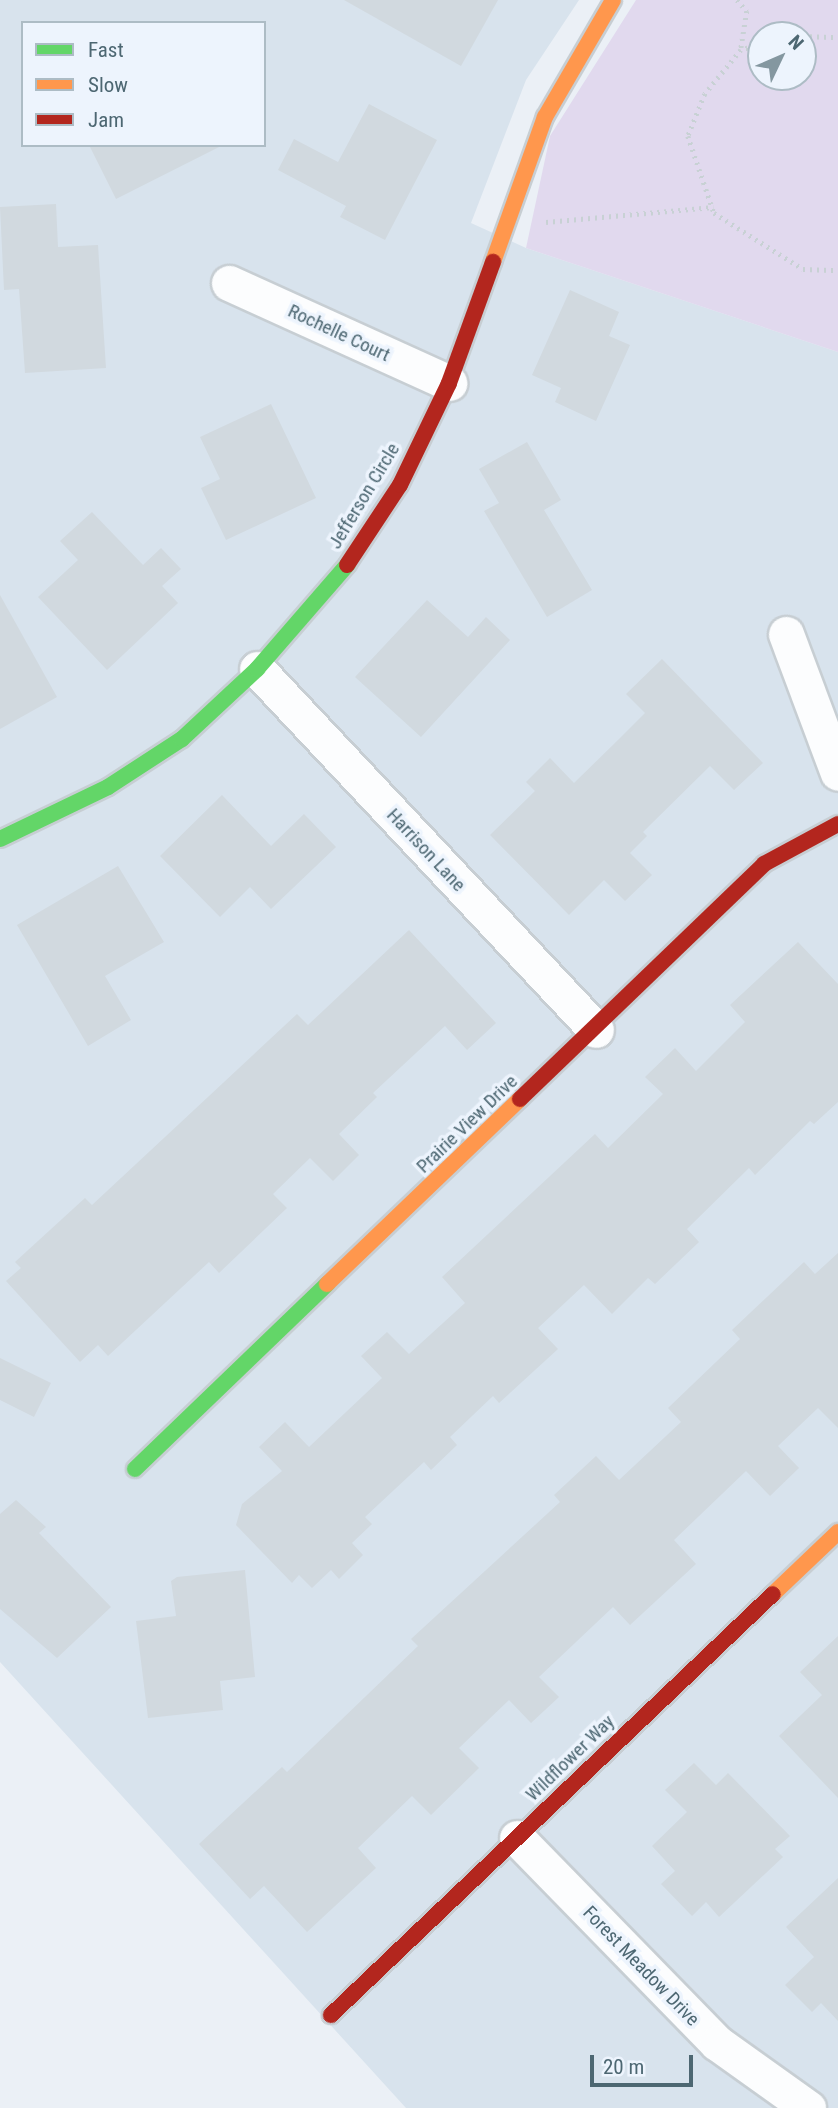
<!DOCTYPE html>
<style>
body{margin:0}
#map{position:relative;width:838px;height:2108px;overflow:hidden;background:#ebf0f6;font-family:"Roboto Condensed",sans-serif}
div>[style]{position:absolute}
.residential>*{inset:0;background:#d8e3ed}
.green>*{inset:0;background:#e1d9ee}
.building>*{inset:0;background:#d1d9df}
.path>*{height:4.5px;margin-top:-2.25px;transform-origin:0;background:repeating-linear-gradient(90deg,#c8d1d4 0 2px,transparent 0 7px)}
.roads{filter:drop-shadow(2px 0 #c7ced3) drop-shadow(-2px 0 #c7ced3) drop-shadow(0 2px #c7ced3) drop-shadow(0 -2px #c7ced3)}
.street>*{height:35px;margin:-17.5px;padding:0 17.5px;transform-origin:17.5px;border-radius:17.5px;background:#fcfdfe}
.fast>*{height:16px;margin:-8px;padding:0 8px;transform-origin:8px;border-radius:8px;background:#63d668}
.slow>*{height:16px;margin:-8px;padding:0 8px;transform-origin:8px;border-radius:8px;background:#ff974d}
.jam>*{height:16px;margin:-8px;padding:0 8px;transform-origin:8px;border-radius:8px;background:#b3261e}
span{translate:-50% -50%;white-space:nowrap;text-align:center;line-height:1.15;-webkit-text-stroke:7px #edf4fd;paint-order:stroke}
.street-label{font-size:19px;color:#4d6772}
.legend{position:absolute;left:21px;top:21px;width:245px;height:126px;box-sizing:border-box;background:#edf4fd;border:2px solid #adbcc5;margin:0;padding:9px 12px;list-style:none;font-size:21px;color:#4d6772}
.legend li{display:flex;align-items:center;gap:14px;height:35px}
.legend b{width:35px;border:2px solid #adbcc5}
.north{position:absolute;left:747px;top:21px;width:70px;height:70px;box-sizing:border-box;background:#edf4fd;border:2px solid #adbcc5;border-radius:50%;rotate:46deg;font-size:19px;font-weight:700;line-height:28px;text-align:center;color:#4d6772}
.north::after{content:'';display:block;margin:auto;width:24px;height:32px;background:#8497a0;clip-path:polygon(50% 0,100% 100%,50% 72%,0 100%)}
.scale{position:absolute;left:590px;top:2055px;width:103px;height:32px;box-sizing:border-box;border:4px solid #4d6772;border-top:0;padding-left:9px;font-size:21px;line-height:24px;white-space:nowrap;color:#4d6772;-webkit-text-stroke:5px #edf4fd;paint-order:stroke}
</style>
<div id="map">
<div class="residential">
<i style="clip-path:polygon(evenodd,0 0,579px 0,526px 80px,471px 223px,526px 248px,838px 352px,838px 2108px,406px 2108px,0 1662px,0 0,23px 23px,264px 23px,264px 145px,23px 145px,23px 23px)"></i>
</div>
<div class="green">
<i style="clip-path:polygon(evenodd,636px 0,838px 0,838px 352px,526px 248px,550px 136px,636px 0,761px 35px,803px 35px,803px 77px,761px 77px,761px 35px)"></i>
</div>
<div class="building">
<i style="clip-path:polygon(344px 0,498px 0,461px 66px)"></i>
<i style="clip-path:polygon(369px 104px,437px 140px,385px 240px,340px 217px,346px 206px,278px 170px,294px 139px,338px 162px)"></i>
<i style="clip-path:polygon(89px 145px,223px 145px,116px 199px)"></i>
<i style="clip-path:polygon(56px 204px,58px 247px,98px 245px,106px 368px,25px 373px,19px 289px,4px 290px,0 207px)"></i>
<i style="clip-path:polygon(570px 290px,619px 312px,609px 336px,630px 345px,596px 421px,555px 402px,561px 388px,532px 375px)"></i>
<i style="clip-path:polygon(271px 404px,316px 498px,226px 540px,201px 488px,220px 479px,200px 437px)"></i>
<i style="clip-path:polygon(527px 442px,561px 500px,544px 510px,592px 590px,547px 617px,484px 511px,499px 503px,479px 469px)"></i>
<i style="clip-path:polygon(92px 512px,143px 565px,161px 548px,181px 569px,162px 586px,178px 603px,107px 670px,38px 597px,78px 560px,60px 541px)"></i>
<i style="clip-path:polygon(0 595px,57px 697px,0 729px)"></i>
<i style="clip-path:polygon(427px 600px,468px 637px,486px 617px,510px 640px,421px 737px,355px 677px)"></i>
<i style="clip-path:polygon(662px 659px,763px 763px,734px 790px,710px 766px,643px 832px,647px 836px,630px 853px,652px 875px,625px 901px,604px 880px,569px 915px,490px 835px,535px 791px,526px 782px,550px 758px,574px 783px,618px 740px,620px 743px,618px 740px,645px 713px,626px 694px)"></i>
<i style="clip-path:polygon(222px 795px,271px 846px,304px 814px,336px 847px,271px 909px,250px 887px,220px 917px,160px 856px)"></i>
<i style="clip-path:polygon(118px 866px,164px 942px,105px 976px,131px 1020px,88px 1046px,17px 925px)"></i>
<i style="clip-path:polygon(409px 930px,496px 1023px,467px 1050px,445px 1026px,373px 1093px,377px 1097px,339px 1134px,359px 1155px,333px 1181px,310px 1158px,273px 1194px,287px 1208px,219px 1273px,209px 1262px,108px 1356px,98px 1345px,80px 1362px,6px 1281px,21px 1268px,15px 1262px,85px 1198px,92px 1205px,297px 1014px,308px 1025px)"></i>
<i style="clip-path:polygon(798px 942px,838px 984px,838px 1102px,814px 1124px,810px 1121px,755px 1175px,749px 1168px,687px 1229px,699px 1242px,655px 1284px,648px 1278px,612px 1314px,584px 1285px,538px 1328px,558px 1349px,499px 1403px,493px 1396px,450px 1437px,457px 1445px,431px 1470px,424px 1462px,365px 1517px,372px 1524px,352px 1543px,363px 1555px,339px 1579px,331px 1570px,312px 1588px,299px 1575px,292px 1583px,236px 1525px,242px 1504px,282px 1471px,259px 1447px,285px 1422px,309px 1447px,382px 1378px,361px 1356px,387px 1332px,409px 1354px,465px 1303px,442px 1277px,595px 1134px,608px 1148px,663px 1094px,645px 1077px,675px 1048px,696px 1071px,745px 1022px,730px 1005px)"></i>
<i style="clip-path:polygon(838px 1253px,838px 1428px,818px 1408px,778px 1446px,799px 1468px,770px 1496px,746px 1471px,674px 1540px,696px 1564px,630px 1625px,613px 1607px,539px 1677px,559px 1697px,531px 1723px,509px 1700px,459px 1748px,479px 1768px,431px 1815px,412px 1796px,358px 1848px,376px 1868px,307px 1932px,264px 1886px,250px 1899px,199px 1844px,282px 1767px,287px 1772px,418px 1646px,411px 1639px,560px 1502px,554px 1495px,596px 1456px,619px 1480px,681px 1422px,668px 1408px,740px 1339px,732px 1330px,804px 1262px,815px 1274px)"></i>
<i style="clip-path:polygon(0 1358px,51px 1383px,34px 1417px,0 1400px)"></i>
<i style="clip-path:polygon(16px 1500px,46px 1527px,39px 1533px,111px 1607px,57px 1658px,0 1609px,0 1514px)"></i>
<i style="clip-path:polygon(245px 1570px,255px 1677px,220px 1681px,223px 1710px,148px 1718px,136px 1621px,176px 1616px,171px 1581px,177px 1577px)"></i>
<i style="clip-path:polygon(838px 1636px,838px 1798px,779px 1736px,822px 1695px,800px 1672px)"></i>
<i style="clip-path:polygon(694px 1763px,716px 1785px,728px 1773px,790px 1836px,775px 1849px,783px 1857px,719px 1917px,706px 1902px,692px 1916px,661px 1884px,675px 1871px,652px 1846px,687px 1812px,665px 1790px)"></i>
<i style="clip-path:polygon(838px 1878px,838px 2021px,821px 2003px,812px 2012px,785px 1985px,814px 1957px,786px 1927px)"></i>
</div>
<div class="path">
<i style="left:737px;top:0;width:15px;rotate:48deg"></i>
<i style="left:747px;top:11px;width:39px;rotate:99deg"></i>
<i style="left:803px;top:36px;width:35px;rotate:2deg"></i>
<i style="left:761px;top:44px;width:21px;rotate:163deg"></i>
<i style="left:741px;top:50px;width:57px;rotate:129.3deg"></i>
<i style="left:705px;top:94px;width:45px;rotate:112deg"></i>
<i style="left:688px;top:136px;width:81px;rotate:71.3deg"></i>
<i style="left:714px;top:213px;width:105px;rotate:32.2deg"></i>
<i style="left:803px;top:269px;width:35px;rotate:2deg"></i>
<i style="left:546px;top:222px;width:168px;rotate:-5.1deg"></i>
</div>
<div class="roads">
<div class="street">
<i style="left:229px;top:283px;width:242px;rotate:24.4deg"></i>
<i style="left:786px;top:634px;width:148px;rotate:69.5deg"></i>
<i style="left:257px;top:669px;width:495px;rotate:46.8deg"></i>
<i style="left:517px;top:1838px;width:286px;rotate:45.7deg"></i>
<i style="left:717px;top:2043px;width:112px;rotate:35.5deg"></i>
</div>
<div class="fast">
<i style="left:0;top:839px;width:120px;rotate:-25.7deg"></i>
<i style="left:108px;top:787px;width:88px;rotate:-33deg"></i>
<i style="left:182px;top:739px;width:103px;rotate:-43deg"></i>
<i style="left:257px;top:669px;width:138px;rotate:-49.1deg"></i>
<i style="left:135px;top:1469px;width:267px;rotate:-43.9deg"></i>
</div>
<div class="slow">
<i style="left:493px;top:262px;width:154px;rotate:-70.3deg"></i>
<i style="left:545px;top:117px;width:135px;rotate:-59.8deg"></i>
<i style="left:327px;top:1284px;width:267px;rotate:-43.8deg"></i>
<i style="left:773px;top:1594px;width:90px;rotate:-43.6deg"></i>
</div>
<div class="jam">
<i style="left:347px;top:565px;width:96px;rotate:-56.5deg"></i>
<i style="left:400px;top:485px;width:113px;rotate:-64.3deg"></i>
<i style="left:449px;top:383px;width:129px;rotate:-70deg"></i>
<i style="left:520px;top:1099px;width:339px;rotate:-43.9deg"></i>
<i style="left:764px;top:864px;width:84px;rotate:-28.4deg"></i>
<i style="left:331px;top:2015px;width:610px;rotate:-43.61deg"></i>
</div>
</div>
<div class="street-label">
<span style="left:339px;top:333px;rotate:25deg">Rochelle Court</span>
<span style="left:364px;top:496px;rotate:-59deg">Jefferson Circle</span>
<span style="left:426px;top:850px;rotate:47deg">Harrison Lane</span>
<span style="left:467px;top:1124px;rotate:-44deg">Prairie View Drive</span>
<span style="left:570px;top:1758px;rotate:-44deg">Wildflower Way</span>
<span style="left:641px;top:1966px;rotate:46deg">Forest Meadow Drive</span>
</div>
<ul class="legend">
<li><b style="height:9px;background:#63d668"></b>Fast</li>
<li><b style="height:9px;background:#ff974d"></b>Slow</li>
<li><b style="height:9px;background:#b3261e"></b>Jam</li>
</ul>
<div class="north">N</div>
<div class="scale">20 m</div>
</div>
